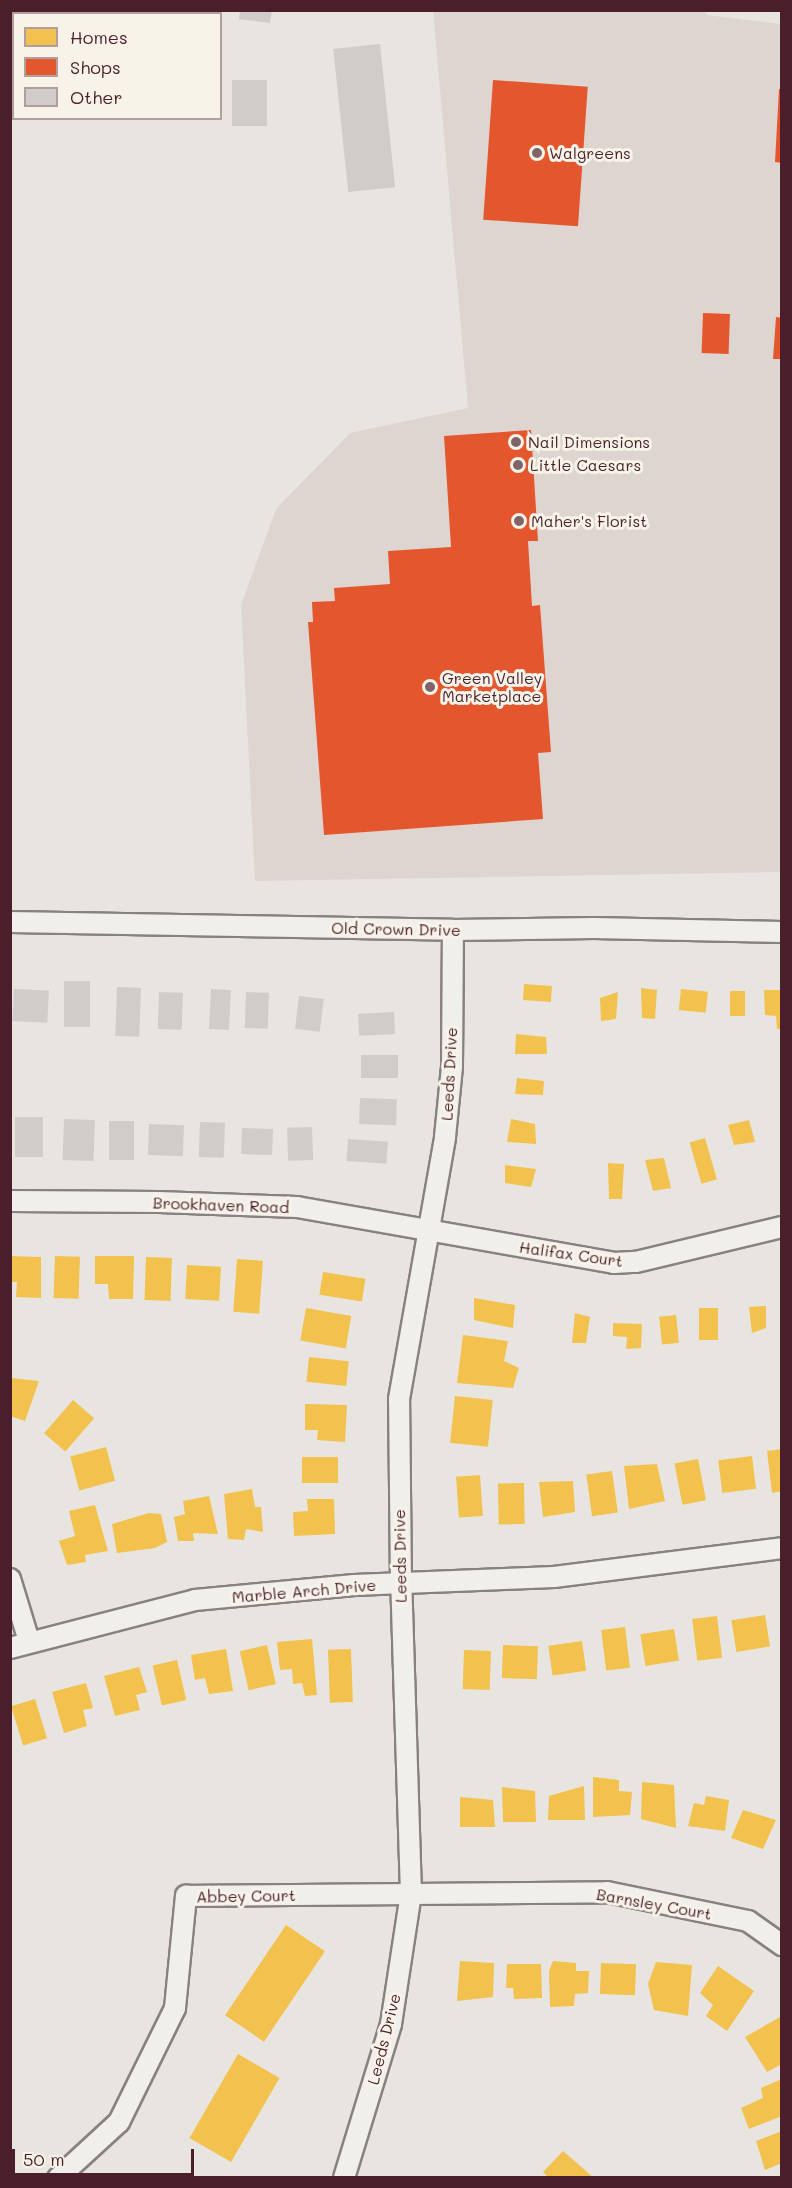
<!DOCTYPE html>
<style>
body{margin:0}
#map{position:relative;width:792px;height:2188px;overflow:hidden;background:#e8e5e0;font-family:Mali,sans-serif}
div>[style]{position:absolute}
.built>*{inset:0;background:#ded5d0}
.homes>*{inset:0;background:#f2c14e;transform-origin:0 0}
.shops>*{inset:0;background:#e4572e;transform-origin:0 0}
.building>*{inset:0;background:#d1ccc9;transform-origin:0 0}
.roads{filter:drop-shadow(2px 0 #898080) drop-shadow(-2px 0 #898080) drop-shadow(0 2px #898080) drop-shadow(0 -2px #898080)}
.minor>*{height:20px;margin:-10px;padding:0 10px;transform-origin:10px;border-radius:10px;background:#f0efeb}
.dots>*{width:16px;height:16px;translate:-50% -50%;box-sizing:border-box;border:3px solid #f7f3e8;border-radius:50%}
span{translate:-50% -50%;white-space:nowrap;text-align:center;line-height:1.15;-webkit-text-stroke:6px #f7f3e8;paint-order:stroke}
.poi-label{font-size:16px;color:#4a1f2b}
.left{translate:0 -50%;text-align:left}
.street-label{font-size:16px;color:#4a1f2b}
.frame{position:absolute;inset:0;border:12px solid #4a1f2b;pointer-events:none}
.legend{position:absolute;left:12px;top:12px;width:210px;height:108px;box-sizing:border-box;background:#f7f3e8;border:2px solid #b29e9c;margin:0;padding:8px 10px;list-style:none;font-size:18px;color:#4a1f2b}
.legend li{display:flex;align-items:center;gap:12px;height:30px}
.legend b{width:30px;border:2px solid #b29e9c}
.scale{position:absolute;left:12px;top:2149px;width:182px;height:27px;box-sizing:border-box;border:3px solid #4a1f2b;border-top:0;padding-left:8px;font-size:18px;line-height:21px;white-space:nowrap;color:#4a1f2b;-webkit-text-stroke:4px #f7f3e8;paint-order:stroke}
</style>
<div id="map">
<div class="built">
<i style="clip-path:polygon(703px 10px,707px 15px,781px 24px,781px 872px,255px 881px,241px 605px,276px 509px,350px 433px,468px 408px,433px 11px)"></i>
</div>
<div class="homes">
<i style="left:552px;top:986px;width:16px;height:28px;rotate:94deg"></i>
<i style="clip-path:polygon(641px 988px,657px 990px,655px 1019px,642px 1018px)"></i>
<i style="left:681px;top:989px;width:27px;height:21px;rotate:6deg"></i>
<i style="clip-path:polygon(764px 990px,782px 990px,782px 1029px,777px 1029px,776px 1016px,765px 1015px)"></i>
<i style="left:730px;top:991px;width:15px;height:25px"></i>
<i style="clip-path:polygon(618px 992px,616px 1019px,601px 1021px,600px 998px)"></i>
<i style="clip-path:polygon(516px 1034px,546px 1037px,547px 1054px,515px 1054px)"></i>
<i style="clip-path:polygon(517px 1078px,544px 1081px,543px 1095px,515px 1094px)"></i>
<i style="clip-path:polygon(511px 1119px,535px 1124px,536px 1144px,507px 1142px)"></i>
<i style="clip-path:polygon(749px 1120px,755px 1142px,734px 1145px,728px 1125px)"></i>
<i style="left:705px;top:1138px;width:43px;height:16px;rotate:74deg"></i>
<i style="clip-path:polygon(664px 1158px,671px 1188px,653px 1191px,645px 1160px)"></i>
<i style="clip-path:polygon(608px 1163px,624px 1164px,622px 1199px,609px 1199px)"></i>
<i style="clip-path:polygon(505px 1165px,536px 1169px,531px 1187px,505px 1183px)"></i>
<i style="clip-path:polygon(10px 1256px,41px 1257px,41px 1298px,16px 1297px,17px 1282px,10px 1282px)"></i>
<i style="left:55px;top:1256px;width:25px;height:42px;rotate:2deg"></i>
<i style="clip-path:polygon(95px 1256px,134px 1256px,133px 1299px,109px 1299px,108px 1284px,95px 1284px)"></i>
<i style="left:146px;top:1257px;width:26px;height:43px;rotate:2deg"></i>
<i style="left:237px;top:1259px;width:26px;height:53px;rotate:4deg"></i>
<i style="left:187px;top:1265px;width:34px;height:34px;rotate:3deg"></i>
<i style="left:323px;top:1272px;width:43px;height:23px;rotate:9deg"></i>
<i style="clip-path:polygon(474px 1298px,515px 1305px,513px 1328px,474px 1320px)"></i>
<i style="clip-path:polygon(766px 1306px,766px 1328px,752px 1333px,749px 1307px)"></i>
<i style="left:306px;top:1308px;width:46px;height:33px;rotate:10deg"></i>
<i style="left:699px;top:1308px;width:19px;height:32px"></i>
<i style="clip-path:polygon(575px 1313px,590px 1317px,586px 1343px,572px 1343px)"></i>
<i style="left:676px;top:1315px;width:28px;height:17px;rotate:84deg"></i>
<i style="clip-path:polygon(613px 1323px,642px 1324px,641px 1348px,626px 1349px,627px 1337px,613px 1336px)"></i>
<i style="clip-path:polygon(463px 1335px,508px 1341px,504px 1361px,519px 1368px,513px 1388px,457px 1383px)"></i>
<i style="left:309px;top:1357px;width:40px;height:25px;rotate:6deg"></i>
<i style="clip-path:polygon(11px 1378px,39px 1381px,25px 1421px,10px 1416px)"></i>
<i style="left:455px;top:1396px;width:38px;height:47px;rotate:6deg"></i>
<i style="left:73px;top:1400px;width:28px;height:44px;rotate:41deg"></i>
<i style="clip-path:polygon(305px 1404px,347px 1405px,345px 1442px,317px 1440px,318px 1430px,305px 1430px)"></i>
<i style="left:106px;top:1447px;width:35px;height:37px;rotate:75deg"></i>
<i style="clip-path:polygon(782px 1449px,782px 1491px,772px 1493px,767px 1451px)"></i>
<i style="left:752px;top:1456px;width:33px;height:34px;rotate:83deg"></i>
<i style="left:338px;top:1457px;width:26px;height:36px;rotate:90deg"></i>
<i style="left:698px;top:1459px;width:42px;height:24px;rotate:79deg"></i>
<i style="clip-path:polygon(657px 1464px,665px 1501px,629px 1509px,624px 1466px)"></i>
<i style="left:612px;top:1471px;width:42px;height:26px;rotate:82deg"></i>
<i style="left:480px;top:1475px;width:41px;height:24px;rotate:86deg"></i>
<i style="clip-path:polygon(573px 1481px,575px 1512px,543px 1517px,539px 1482px)"></i>
<i style="left:524px;top:1483px;width:41px;height:26px;rotate:89deg"></i>
<i style="clip-path:polygon(252px 1489px,255px 1507px,261px 1507px,263px 1532px,246px 1529px,244px 1540px,228px 1539px,224px 1494px)"></i>
<i style="clip-path:polygon(209px 1496px,218px 1534px,193px 1533px,194px 1541px,178px 1541px,174px 1517px,185px 1514px,183px 1501px)"></i>
<i style="clip-path:polygon(307px 1499px,334px 1499px,335px 1534px,294px 1536px,293px 1512px,308px 1511px)"></i>
<i style="clip-path:polygon(95px 1505px,108px 1551px,85px 1555px,86px 1562px,67px 1565px,59px 1541px,75px 1536px,69px 1511px)"></i>
<i style="clip-path:polygon(149px 1513px,161px 1514px,167px 1542px,155px 1548px,117px 1553px,112px 1524px)"></i>
<i style="left:765px;top:1615px;width:32px;height:34px;rotate:81deg"></i>
<i style="left:717px;top:1616px;width:42px;height:25px;rotate:83deg"></i>
<i style="left:625px;top:1627px;width:41px;height:24px;rotate:83deg"></i>
<i style="left:674px;top:1629px;width:32px;height:34px;rotate:81deg"></i>
<i style="clip-path:polygon(312px 1639px,317px 1695px,305px 1696px,302px 1683px,293px 1684px,292px 1669px,280px 1670px,277px 1642px)"></i>
<i style="left:582px;top:1641px;width:30px;height:34px;rotate:82deg"></i>
<i style="left:267px;top:1645px;width:40px;height:28px;rotate:77deg"></i>
<i style="left:503px;top:1645px;width:35px;height:33px;rotate:2deg"></i>
<i style="clip-path:polygon(226px 1649px,233px 1691px,209px 1694px,205px 1678px,195px 1680px,191px 1655px)"></i>
<i style="left:351px;top:1649px;width:53px;height:23px;rotate:88deg"></i>
<i style="left:464px;top:1650px;width:27px;height:39px;rotate:2deg"></i>
<i style="left:177px;top:1660px;width:41px;height:25px;rotate:77deg"></i>
<i style="clip-path:polygon(139px 1667px,147px 1692px,136px 1695px,140px 1710px,115px 1716px,104px 1676px)"></i>
<i style="clip-path:polygon(86px 1683px,93px 1708px,83px 1710px,87px 1726px,64px 1733px,52px 1692px)"></i>
<i style="left:35px;top:1699px;width:41px;height:25px;rotate:73deg"></i>
<i style="clip-path:polygon(593px 1777px,619px 1780px,619px 1791px,632px 1792px,630px 1815px,593px 1817px)"></i>
<i style="clip-path:polygon(642px 1782px,674px 1785px,676px 1828px,641px 1819px)"></i>
<i style="clip-path:polygon(584px 1786px,585px 1820px,548px 1820px,549px 1796px)"></i>
<i style="clip-path:polygon(502px 1787px,535px 1791px,536px 1822px,503px 1822px)"></i>
<i style="clip-path:polygon(706px 1796px,729px 1800px,725px 1831px,688px 1826px,694px 1803px,704px 1805px)"></i>
<i style="clip-path:polygon(460px 1797px,493px 1800px,495px 1827px,460px 1827px)"></i>
<i style="clip-path:polygon(743px 1810px,776px 1820px,763px 1849px,731px 1838px)"></i>
<i style="left:286px;top:1925px;width:47px;height:109px;rotate:34deg"></i>
<i style="clip-path:polygon(460px 1961px,494px 1963px,493px 1997px,457px 2001px)"></i>
<i style="clip-path:polygon(553px 1961px,576px 1963px,576px 1971px,589px 1971px,588px 1993px,575px 1994px,574px 2006px,550px 2007px,549px 1971px)"></i>
<i style="clip-path:polygon(656px 1962px,692px 1965px,688px 2016px,654px 2010px,648px 1984px)"></i>
<i style="left:601px;top:1963px;width:35px;height:31px;rotate:2deg"></i>
<i style="clip-path:polygon(507px 1964px,541px 1964px,542px 1998px,514px 1999px,513px 1988px,506px 1988px)"></i>
<i style="clip-path:polygon(718px 1966px,754px 1991px,727px 2031px,706px 2016px,713px 2005px,700px 1993px)"></i>
<i style="clip-path:polygon(782px 2016px,782px 2064px,767px 2072px,745px 2037px)"></i>
<i style="left:238px;top:2054px;width:48px;height:97px;rotate:30deg"></i>
<i style="clip-path:polygon(782px 2079px,782px 2116px,749px 2129px,741px 2108px,763px 2098px,761px 2088px)"></i>
<i style="clip-path:polygon(782px 2131px,782px 2163px,765px 2170px,756px 2141px)"></i>
<i style="clip-path:polygon(563px 2151px,594px 2178px,549px 2178px,543px 2172px)"></i>
</div>
<div class="shops">
<i style="left:493px;top:80px;width:95px;height:140px;rotate:4deg"></i>
<i style="clip-path:polygon(779px 89px,782px 89px,782px 163px,775px 162px)"></i>
<i style="left:703px;top:313px;width:27px;height:40px;rotate:2deg"></i>
<i style="clip-path:polygon(776px 317px,782px 318px,782px 359px,773px 359px)"></i>
<i style="clip-path:polygon(531px 430px,538px 541px,528px 541px,532px 606px,540px 605px,551px 752px,538px 753px,543px 819px,324px 835px,308px 622px,313px 622px,312px 602px,335px 601px,334px 588px,390px 584px,388px 551px,451px 547px,444px 436px)"></i>
</div>
<div class="building">
<i style="clip-path:polygon(240px 10px,272px 10px,270px 23px,239px 19px)"></i>
<i style="left:380px;top:44px;width:144px;height:47px;rotate:84deg"></i>
<i style="left:267px;top:80px;width:46px;height:35px;rotate:90deg"></i>
<i style="left:64px;top:981px;width:26px;height:46px"></i>
<i style="left:117px;top:987px;width:24px;height:49px;rotate:2deg"></i>
<i style="left:14px;top:989px;width:35px;height:32px;rotate:3deg"></i>
<i style="left:211px;top:989px;width:20px;height:40px;rotate:3deg"></i>
<i style="left:159px;top:992px;width:24px;height:37px;rotate:2deg"></i>
<i style="left:246px;top:992px;width:23px;height:36px;rotate:2deg"></i>
<i style="left:299px;top:996px;width:25px;height:33px;rotate:7deg"></i>
<i style="left:394px;top:1012px;width:22px;height:36px;rotate:87deg"></i>
<i style="left:361px;top:1055px;width:37px;height:23px"></i>
<i style="left:360px;top:1098px;width:37px;height:26px;rotate:2deg"></i>
<i style="left:15px;top:1117px;width:28px;height:40px"></i>
<i style="left:64px;top:1119px;width:31px;height:41px;rotate:2deg"></i>
<i style="left:109px;top:1121px;width:25px;height:39px"></i>
<i style="left:200px;top:1122px;width:25px;height:35px;rotate:2deg"></i>
<i style="left:149px;top:1124px;width:35px;height:31px;rotate:2deg"></i>
<i style="left:312px;top:1127px;width:33px;height:25px;rotate:88deg"></i>
<i style="left:242px;top:1128px;width:31px;height:26px;rotate:2deg"></i>
<i style="left:348px;top:1139px;width:40px;height:22px;rotate:4deg"></i>
</div>
<div class="roads">
<div class="minor">
<i style="left:10px;top:922px;width:443px;rotate:1deg"></i>
<i style="left:453px;top:930px;width:141px;rotate:-0.8deg"></i>
<i style="left:594px;top:928px;width:188px;rotate:1.2deg"></i>
<i style="left:10px;top:1201px;width:149px;rotate:0.4deg"></i>
<i style="left:159px;top:1202px;width:138px;rotate:2.1deg"></i>
<i style="left:297px;top:1207px;width:322px;rotate:10deg"></i>
<i style="left:614px;top:1263px;width:22px;rotate:-3deg"></i>
<i style="left:636px;top:1262px;width:150px;rotate:-13.5deg"></i>
<i style="left:10px;top:1579px;width:65px;rotate:73deg"></i>
<i style="left:10px;top:1648px;width:191px;rotate:-14.5deg"></i>
<i style="left:195px;top:1600px;width:160px;rotate:-5.4deg"></i>
<i style="left:354px;top:1585px;width:200px;rotate:-2.3deg"></i>
<i style="left:554px;top:1577px;width:230px;rotate:-7.2deg"></i>
<i style="left:58px;top:2178px;width:83px;rotate:-42.6deg"></i>
<i style="left:119px;top:2122px;width:127px;rotate:-63.8deg"></i>
<i style="left:175px;top:2008px;width:113px;rotate:-84.4deg"></i>
<i style="left:186px;top:1896px;width:421px;rotate:-0.5deg"></i>
<i style="left:607px;top:1892px;width:144px;rotate:11.6deg"></i>
<i style="left:748px;top:1921px;width:42px;rotate:35.2deg"></i>
<i style="left:344px;top:2178px;width:161px;rotate:-73deg"></i>
<i style="left:391px;top:2024px;width:132px;rotate:-81.3deg"></i>
<i style="left:411px;top:1894px;width:310px;rotate:-91.8deg"></i>
<i style="left:401px;top:1584px;width:185px;rotate:-90.6deg"></i>
<i style="left:399px;top:1399px;width:266px;rotate:-80deg"></i>
<i style="left:445px;top:1137px;width:70px;rotate:-84.3deg"></i>
<i style="left:452px;top:1067px;width:137px;rotate:-89.6deg"></i>
</div>
</div>
<div class="dots">
<i style="left:537px;top:153px;background:#81646a"></i>
<i style="left:516px;top:442px;background:#81646a"></i>
<i style="left:518px;top:465px;background:#81646a"></i>
<i style="left:519px;top:521px;background:#81646a"></i>
<i style="left:430px;top:687px;background:#81646a"></i>
</div>
<div class="poi-label">
<span class="left" style="left:549px;top:153px">Walgreens</span>
<span class="left" style="left:528px;top:442px">Nail Dimensions</span>
<span class="left" style="left:530px;top:465px">Little Caesars</span>
<span class="left" style="left:531px;top:521px">Maher's Florist</span>
<span class="left" style="left:442px;top:687px">Green Valley<br>Marketplace</span>
</div>
<div class="street-label">
<span style="left:396px;top:929px;rotate:1deg">Old Crown Drive</span>
<span style="left:449px;top:1074px;rotate:-87deg">Leeds Drive</span>
<span style="left:221px;top:1205px;rotate:2deg">Brookhaven Road</span>
<span style="left:571px;top:1254px;rotate:8deg">Halifax Court</span>
<span style="left:400px;top:1556px;rotate:-91deg">Leeds Drive</span>
<span style="left:304px;top:1591px;rotate:-5deg">Marble Arch Drive</span>
<span style="left:246px;top:1896px;rotate:-1deg">Abbey Court</span>
<span style="left:654px;top:1904px;rotate:10deg">Barnsley Court</span>
<span style="left:384px;top:2039px;rotate:-76deg">Leeds Drive</span>
</div>
<div class="frame"></div>
<ul class="legend">
<li><b style="height:16px;background:#f2c14e"></b>Homes</li>
<li><b style="height:16px;background:#e4572e"></b>Shops</li>
<li><b style="height:16px;background:#d1ccc9"></b>Other</li>
</ul>
<div class="scale">50 m</div>
</div>
